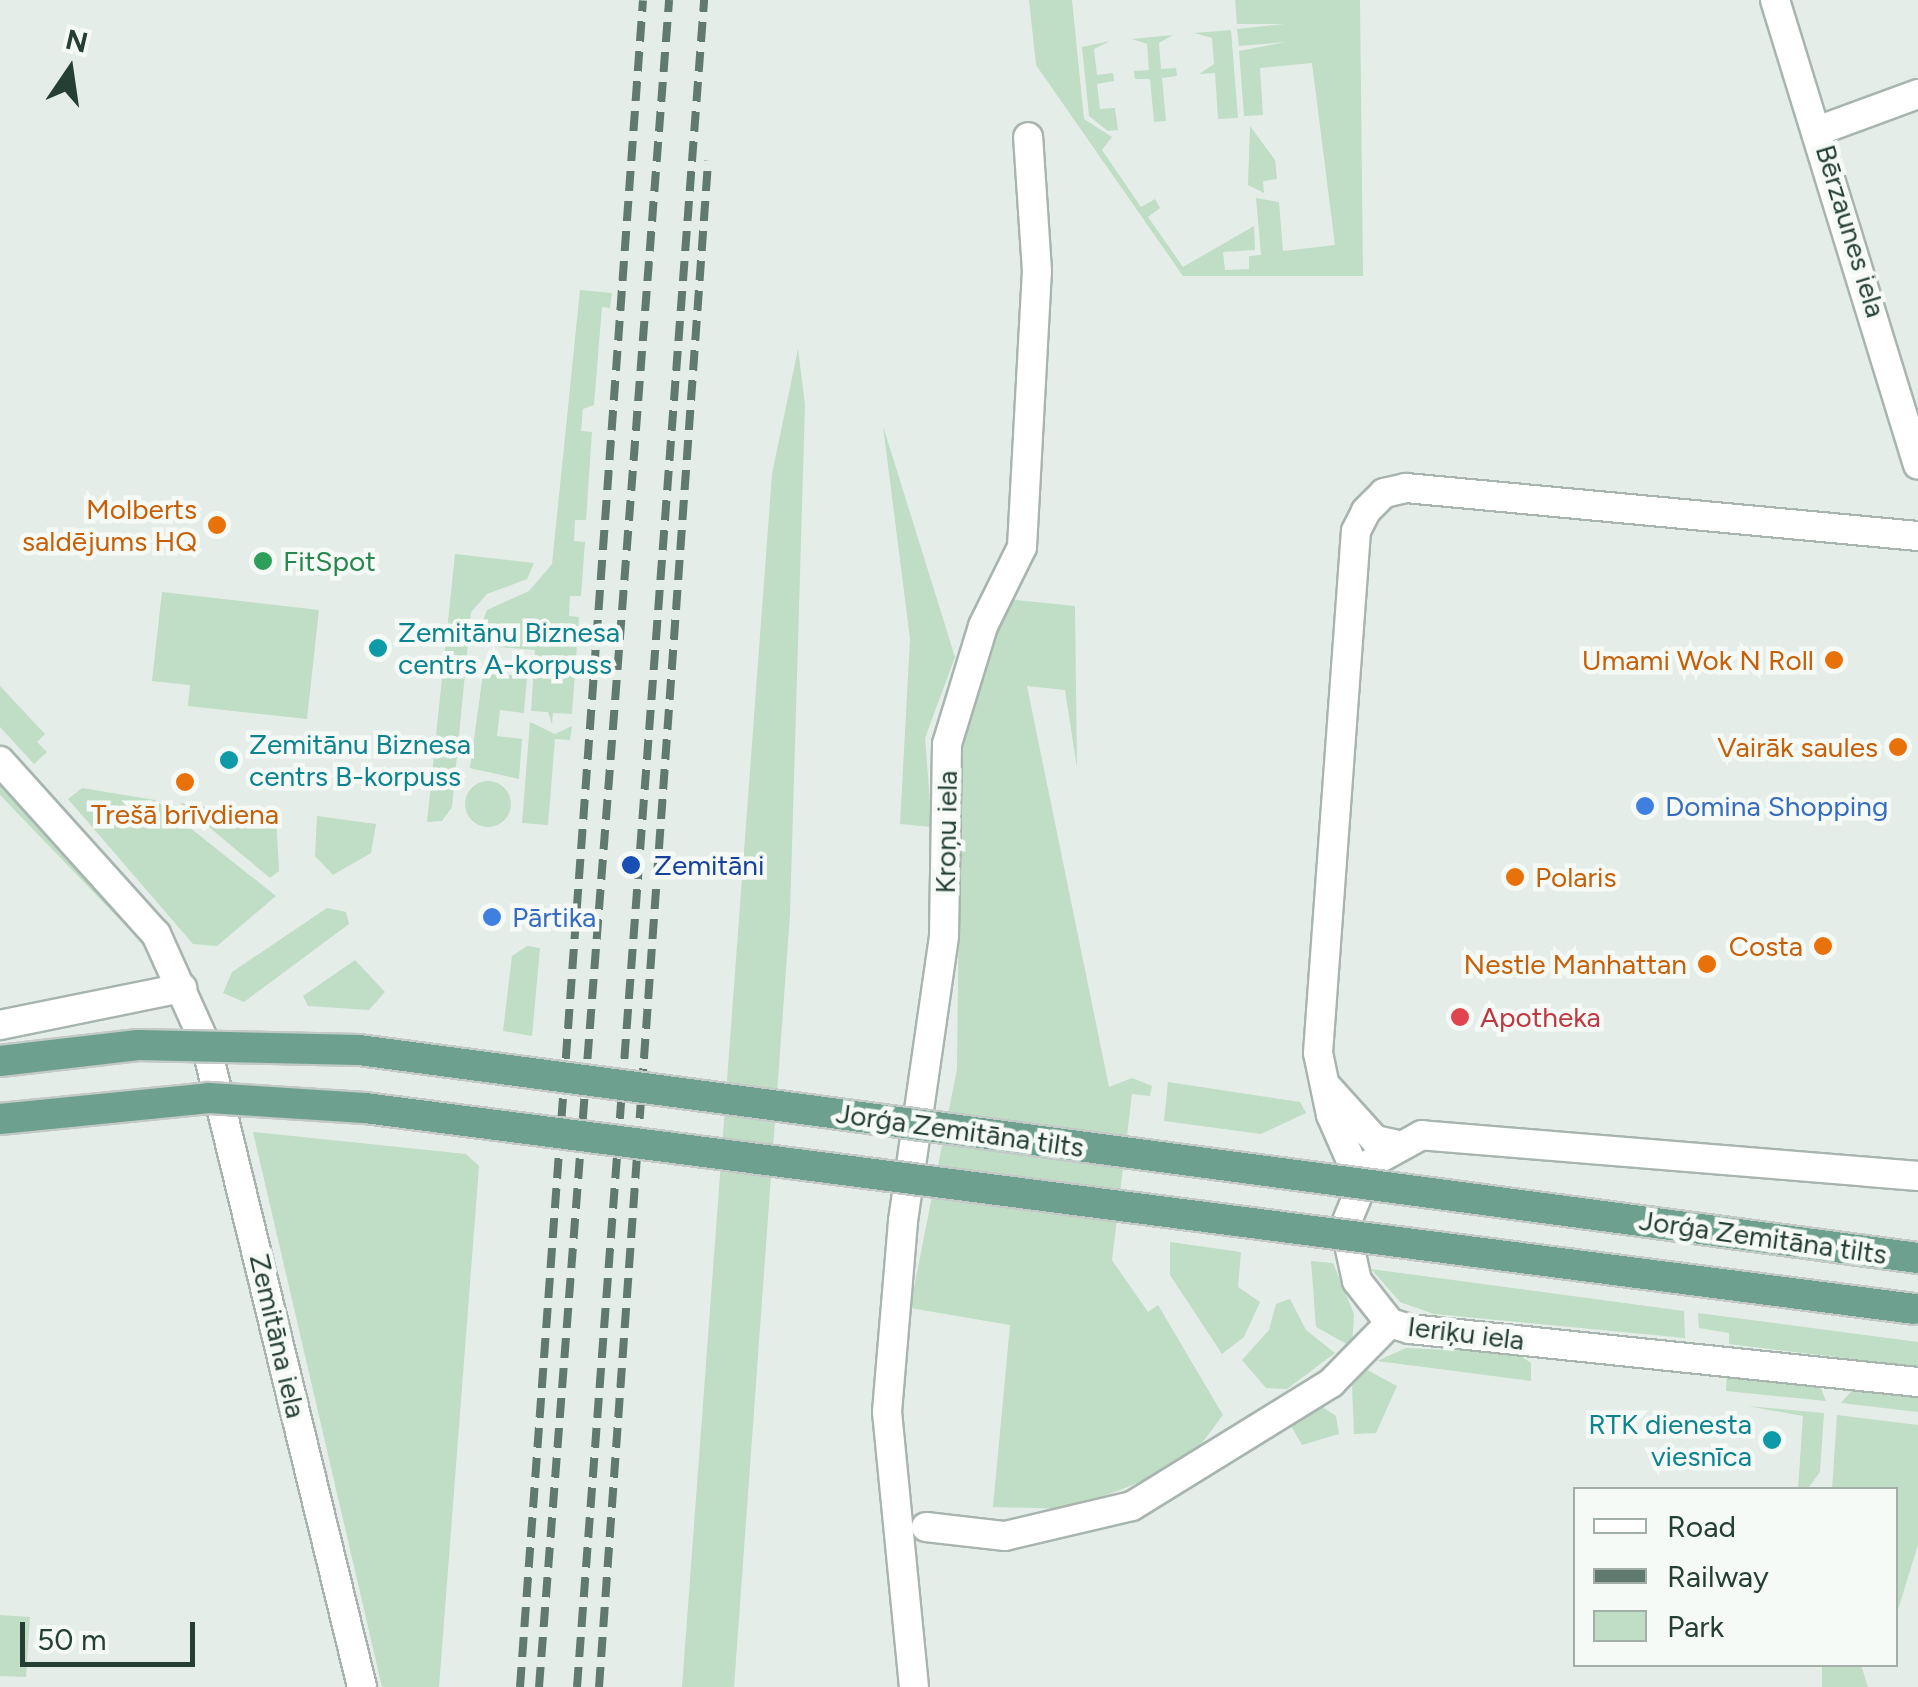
<!DOCTYPE html>
<meta charset="utf-8">
<style>
body{margin:0}
#map{position:relative;width:1918px;height:1687px;overflow:hidden;background:#e5ede9;font-family:Figtree,sans-serif}
div>[style]{position:absolute}
.green>*{inset:0;background:#c0ddc5}
.round{border-radius:50%}
.roads{filter:drop-shadow(2px 0 #a8b5af) drop-shadow(-2px 0 #a8b5af) drop-shadow(0 2px #a8b5af) drop-shadow(0 -2px #a8b5af)}
.minor>*{height:28px;margin:-14px;padding:0 14px;transform-origin:14px;border-radius:14px;background:#fff}
.rail>*{height:8px;margin-top:-4px;transform-origin:0;background:repeating-linear-gradient(90deg,#607a70 0 20px,transparent 0 30px)}
.bridges{filter:drop-shadow(2px 0 #c2c9c6) drop-shadow(-2px 0 #c2c9c6) drop-shadow(0 2px #c2c9c6) drop-shadow(0 -2px #c2c9c6)}
.primary-bridge>*{height:30px;margin:-15px;padding:0 15px;transform-origin:15px;border-radius:15px;background:#6da08e}
.dots>*{width:28px;height:28px;translate:-50% -50%;box-sizing:border-box;border:5px solid #f6faf7;border-radius:50%}
span{translate:-50% -50%;white-space:nowrap;text-align:center;line-height:1.15;-webkit-text-stroke:9px #f6faf7;paint-order:stroke}
.street-label{font-size:28px;color:#253f35}
.food-label{font-size:28px;color:#c56008}
.right{translate:-100% -50%;text-align:right}
.left{translate:0 -50%;text-align:left}
.leisure-label{font-size:28px;color:#27864d}
.culture-label{font-size:28px;color:#0d838f}
.shop-label{font-size:28px;color:#366cbe}
.transit-label{font-size:28px;color:#164399}
.health-label{font-size:28px;color:#be3a42}
.legend{position:absolute;left:1573px;top:1487px;width:325px;height:180px;box-sizing:border-box;background:#f6faf7;border:2px solid #a2afa9;margin:0;padding:12px 18px;list-style:none;font-size:30px;color:#253f35}
.legend li{display:flex;align-items:center;gap:20px;height:50px}
.legend b{width:50px;border:2px solid #a2afa9}
.north{position:absolute;left:20px;top:20px;width:100px;height:100px;-webkit-text-stroke:8px #f6faf7;paint-order:stroke;rotate:13deg;font-size:28px;font-weight:700;line-height:40px;text-align:center;color:#253f35}
.north::after{content:'';display:block;margin:auto;width:35px;height:45px;background:#253f35;clip-path:polygon(50% 0,100% 100%,50% 72%,0 100%)}
.scale{position:absolute;left:20px;top:1622px;width:175px;height:45px;box-sizing:border-box;border:5px solid #253f35;border-top:0;padding-left:12px;font-size:30px;line-height:35px;white-space:nowrap;color:#253f35;-webkit-text-stroke:8px #f6faf7;paint-order:stroke}
</style>
<div id="map">
<div class="green">
<i style="clip-path:polygon(1029px 0,1072px 0,1084px 119px,1112px 137px,1102px 150px,1141px 207px,1155px 199px,1160px 208px,1148px 217px,1183px 267px,1254px 226px,1255px 250px,1223px 252px,1225px 270px,1249px 269px,1249px 256px,1261px 255px,1256px 198px,1279px 202px,1283px 251px,1335px 245px,1312px 63px,1260px 68px,1263px 115px,1244px 116px,1239px 51px,1286px 42px,1239px 46px,1237px 29px,1285px 24px,1237px 24px,1235px 0,1360px 0,1363px 276px,1183px 276px,1036px 65px)"></i>
<i style="clip-path:polygon(1231px 30px,1238px 118px,1218px 119px,1215px 73px,1199px 74px,1214px 64px,1212px 38px,1194px 33px)"></i>
<i style="clip-path:polygon(1173px 35px,1159px 43px,1161px 69px,1176px 68px,1177px 76px,1162px 78px,1166px 121px,1154px 122px,1150px 79px,1135px 79px,1134px 71px,1149px 70px,1147px 44px,1132px 39px)"></i>
<i style="clip-path:polygon(1110px 41px,1094px 49px,1097px 75px,1113px 73px,1114px 81px,1097px 84px,1100px 109px,1115px 108px,1118px 130px,1108px 131px,1089px 116px,1082px 47px)"></i>
<i style="clip-path:polygon(1250px 126px,1275px 160px,1277px 179px,1263px 181px,1264px 193px,1248px 185px)"></i>
<i style="clip-path:polygon(580px 290px,612px 293px,610px 308px,602px 307px,594px 405px,583px 409px,581px 431px,592px 432px,586px 520px,575px 520px,574px 541px,585px 542px,581px 596px,570px 596px,569px 616px,579px 617px,572px 714px,553px 713px,552px 724px,548px 712px,531px 711px,534px 668px,506px 666px,534px 663px,535px 650px,487px 646px,478px 633px,487px 610px,529px 591px,552px 564px)"></i>
<i style="clip-path:polygon(798px 349px,805px 405px,790px 914px,734px 1687px,682px 1687px,772px 474px)"></i>
<i style="clip-path:polygon(883px 426px,955px 657px,925px 738px,932px 827px,900px 824px,910px 639px)"></i>
<i style="clip-path:polygon(455px 554px,534px 563px,527px 579px,487px 594px,471px 612px,452px 807px,442px 821px,427px 822px)"></i>
<i style="clip-path:polygon(162px 592px,319px 610px,307px 719px,188px 706px,190px 685px,152px 681px)"></i>
<i style="clip-path:polygon(1007px 599px,1075px 606px,1077px 768px,1065px 690px,1027px 686px,1109px 1087px,1132px 1078px,1152px 1086px,1150px 1096px,1132px 1094px,1112px 1260px,1148px 1312px,1158px 1305px,1223px 1415px,1199px 1447px,1202px 1458px,1071px 1509px,993px 1507px,1010px 1325px,910px 1308px,957px 1069px,961px 716px)"></i>
<i style="clip-path:polygon(483px 674px,527px 676px,524px 713px,500px 710px,497px 736px,522px 739px,519px 779px,470px 768px)"></i>
<i style="clip-path:polygon(0 686px,45px 734px,37px 742px,47px 752px,34px 764px,0 727px)"></i>
<i style="clip-path:polygon(530px 722px,555px 734px,572px 726px,570px 740px,555px 739px,548px 825px,522px 823px)"></i>
<i style="clip-path:polygon(0 780px,65px 849px,149px 950px,0 795px)"></i>
<i class="round" style="left:465px;top:781px;width:46px;height:46px"></i>
<i style="clip-path:polygon(82px 788px,155px 800px,276px 896px,217px 946px,193px 944px,68px 799px)"></i>
<i style="clip-path:polygon(180px 803px,276px 818px,279px 871px,270px 878px)"></i>
<i style="clip-path:polygon(317px 816px,376px 824px,371px 853px,333px 875px,315px 856px)"></i>
<i style="clip-path:polygon(327px 908px,346px 912px,349px 924px,244px 1002px,223px 993px,232px 972px)"></i>
<i style="clip-path:polygon(527px 946px,540px 948px,532px 1036px,503px 1031px,512px 956px)"></i>
<i style="clip-path:polygon(355px 960px,385px 992px,369px 1010px,308px 1006px,303px 996px)"></i>
<i style="clip-path:polygon(1168px 1082px,1300px 1102px,1306px 1113px,1261px 1134px,1164px 1121px)"></i>
<i style="clip-path:polygon(253px 1132px,466px 1154px,479px 1166px,439px 1687px,382px 1687px)"></i>
<i style="clip-path:polygon(1170px 1242px,1241px 1252px,1238px 1287px,1260px 1302px,1244px 1337px,1222px 1354px,1170px 1275px)"></i>
<i style="clip-path:polygon(1311px 1261px,1333px 1263px,1354px 1314px,1352px 1347px,1316px 1327px)"></i>
<i style="clip-path:polygon(1371px 1269px,1684px 1311px,1685px 1338px,1434px 1314px,1400px 1302px)"></i>
<i style="clip-path:polygon(1290px 1299px,1306px 1330px,1335px 1353px,1287px 1389px,1266px 1388px,1242px 1360px,1269px 1330px,1276px 1304px)"></i>
<i style="clip-path:polygon(1698px 1313px,1918px 1342px,1918px 1367px,1729px 1344px,1729px 1333px,1699px 1328px)"></i>
<i style="clip-path:polygon(1406px 1348px,1517px 1353px,1531px 1363px,1531px 1381px,1377px 1361px)"></i>
<i style="clip-path:polygon(1727px 1368px,1818px 1381px,1826px 1401px,1726px 1391px)"></i>
<i style="clip-path:polygon(1367px 1370px,1397px 1386px,1376px 1433px,1354px 1434px,1352px 1386px)"></i>
<i style="clip-path:polygon(1853px 1389px,1918px 1393px,1918px 1412px,1841px 1403px)"></i>
<i style="clip-path:polygon(1321px 1406px,1336px 1416px,1339px 1434px,1302px 1445px,1290px 1424px)"></i>
<i style="clip-path:polygon(1747px 1406px,1824px 1413px,1820px 1472px,1809px 1487px,1798px 1489px,1803px 1416px)"></i>
<i style="clip-path:polygon(1837px 1415px,1918px 1425px,1918px 1545px,1896px 1616px,1896px 1490px,1832px 1489px)"></i>
<i style="clip-path:polygon(0 1615px,30px 1617px,26px 1677px,0 1676px)"></i>
<i style="clip-path:polygon(1822px 1665px,1861px 1665px,1868px 1687px,1822px 1687px)"></i>
</div>
<div class="roads">
<div class="minor">
<i style="left:1775px;top:0;width:486px;rotate:72.9deg"></i>
<i style="left:1820px;top:130px;width:104px;rotate:-20.2deg"></i>
<i style="left:0;top:761px;width:233px;rotate:48deg"></i>
<i style="left:156px;top:934px;width:122px;rotate:65.8deg"></i>
<i style="left:206px;top:1045px;width:661px;rotate:76.34deg"></i>
<i style="left:0;top:1025px;width:186px;rotate:-11.5deg"></i>
<i style="left:1328px;top:1088px;width:70px;rotate:47.9deg"></i>
<i style="left:1375px;top:1140px;width:19px;rotate:12deg"></i>
<i style="left:1918px;top:1176px;width:498px;rotate:-175.3deg"></i>
<i style="left:1422px;top:1135px;width:58px;rotate:151.2deg"></i>
<i style="left:1371px;top:1163px;width:68px;rotate:112.4deg"></i>
<i style="left:1345px;top:1226px;width:56px;rotate:77.7deg"></i>
<i style="left:1357px;top:1281px;width:53px;rotate:51.8deg"></i>
<i style="left:1390px;top:1323px;width:21px;rotate:17deg"></i>
<i style="left:1410px;top:1329px;width:511px;rotate:5.96deg"></i>
<i style="left:1359px;top:1179px;width:70px;rotate:-113.6deg"></i>
<i style="left:1331px;top:1115px;width:63px;rotate:-101.8deg"></i>
<i style="left:1318px;top:1053px;width:523px;rotate:-85.84deg"></i>
<i style="left:1356px;top:531px;width:22px;rotate:-63deg"></i>
<i style="left:1366px;top:511px;width:25px;rotate:-45deg"></i>
<i style="left:1384px;top:493px;width:23px;rotate:-13deg"></i>
<i style="left:1406px;top:488px;width:514px;rotate:5.36deg"></i>
<i style="left:926px;top:1527px;width:80px;rotate:6.5deg"></i>
<i style="left:1005px;top:1536px;width:130px;rotate:-13.3deg"></i>
<i style="left:1132px;top:1506px;width:234px;rotate:-31.7deg"></i>
<i style="left:1331px;top:1383px;width:84px;rotate:-45.5deg"></i>
<i style="left:914px;top:1687px;width:276px;rotate:-95.6deg"></i>
<i style="left:887px;top:1412px;width:192px;rotate:-85.2deg"></i>
<i style="left:903px;top:1221px;width:288px;rotate:-81.8deg"></i>
<i style="left:944px;top:936px;width:192px;rotate:-89.1deg"></i>
<i style="left:947px;top:744px;width:123px;rotate:-73deg"></i>
<i style="left:983px;top:626px;width:88px;rotate:-63.7deg"></i>
<i style="left:1022px;top:547px;width:276px;rotate:-86.9deg"></i>
<i style="left:1037px;top:271px;width:134px;rotate:-93.8deg"></i>
</div>
</div>
<div class="rail">
<i style="left:520px;top:1687px;width:1691px;rotate:-85.83deg"></i>
<i style="left:539px;top:1687px;width:1692px;rotate:-85.59deg"></i>
<i style="left:577px;top:1687px;width:1692px;rotate:-85.69deg"></i>
<i style="left:599px;top:1687px;width:1530px;rotate:-85.91deg"></i>
</div>
<div class="bridges">
<div class="primary-bridge">
<i style="left:0;top:1061px;width:139px;rotate:-6.6deg"></i>
<i style="left:138px;top:1045px;width:221px;rotate:1.3deg"></i>
<i style="left:359px;top:1050px;width:1573px;rotate:7.6deg"></i>
<i style="left:0;top:1119px;width:210px;rotate:-5.7deg"></i>
<i style="left:209px;top:1098px;width:156px;rotate:3.7deg"></i>
<i style="left:365px;top:1108px;width:1562px;rotate:7.39deg"></i>
</div>
</div>
<div class="dots">
<i style="left:217px;top:525px;background:#e8710a"></i>
<i style="left:263px;top:561px;background:#2e9e5b"></i>
<i style="left:378px;top:648px;background:#0f9aa8"></i>
<i style="left:1834px;top:660px;background:#e8710a"></i>
<i style="left:1898px;top:747px;background:#e8710a"></i>
<i style="left:229px;top:760px;background:#0f9aa8"></i>
<i style="left:185px;top:782px;background:#e8710a"></i>
<i style="left:1645px;top:806px;background:#3f7fe0"></i>
<i style="left:631px;top:865px;background:#1a4fb4"></i>
<i style="left:1515px;top:877px;background:#e8710a"></i>
<i style="left:492px;top:917px;background:#3f7fe0"></i>
<i style="left:1823px;top:946px;background:#e8710a"></i>
<i style="left:1707px;top:964px;background:#e8710a"></i>
<i style="left:1460px;top:1017px;background:#e0444e"></i>
<i style="left:1772px;top:1440px;background:#0f9aa8"></i>
</div>
<div class="street-label">
<span style="left:1851px;top:231px;rotate:73deg">Bērzaunes iela</span>
<span style="left:946px;top:832px;rotate:-89deg">Kroņu iela</span>
<span style="left:960px;top:1130px;rotate:8deg">Jorģa Zemitāna tilts</span>
<span style="left:1763px;top:1237px;rotate:8deg">Jorģa Zemitāna tilts</span>
<span style="left:1466px;top:1333px;rotate:7deg">Ieriķu iela</span>
<span style="left:278px;top:1336px;rotate:77deg">Zemitāna iela</span>
</div>
<div class="food-label">
<span class="right" style="left:197px;top:525px">Molberts<br>saldējums HQ</span>
<span class="right" style="left:1814px;top:660px">Umami Wok N Roll</span>
<span class="right" style="left:1878px;top:747px">Vairāk saules</span>
<span style="left:185px;top:814px">Trešā brīvdiena</span>
<span class="left" style="left:1535px;top:877px">Polaris</span>
<span class="right" style="left:1803px;top:946px">Costa</span>
<span class="right" style="left:1687px;top:964px">Nestle Manhattan</span>
</div>
<div class="leisure-label">
<span class="left" style="left:283px;top:561px">FitSpot</span>
</div>
<div class="culture-label">
<span class="left" style="left:398px;top:648px">Zemitānu Biznesa<br>centrs A-korpuss</span>
<span class="left" style="left:249px;top:760px">Zemitānu Biznesa<br>centrs B-korpuss</span>
<span class="right" style="left:1752px;top:1440px">RTK dienesta<br>viesnīca</span>
</div>
<div class="shop-label">
<span class="left" style="left:1665px;top:806px">Domina Shopping</span>
<span class="left" style="left:512px;top:917px">Pārtika</span>
</div>
<div class="transit-label">
<span class="left" style="left:654px;top:865px">Zemitāni</span>
</div>
<div class="health-label">
<span class="left" style="left:1480px;top:1017px">Apotheka</span>
</div>
<ul class="legend">
<li><b style="height:12px;background:#fff"></b>Road</li>
<li><b style="height:12px;background:#607a70"></b>Railway</li>
<li><b style="height:28px;background:#c0ddc5"></b>Park</li>
</ul>
<div class="north">N</div>
<div class="scale">50 m</div>
</div>
